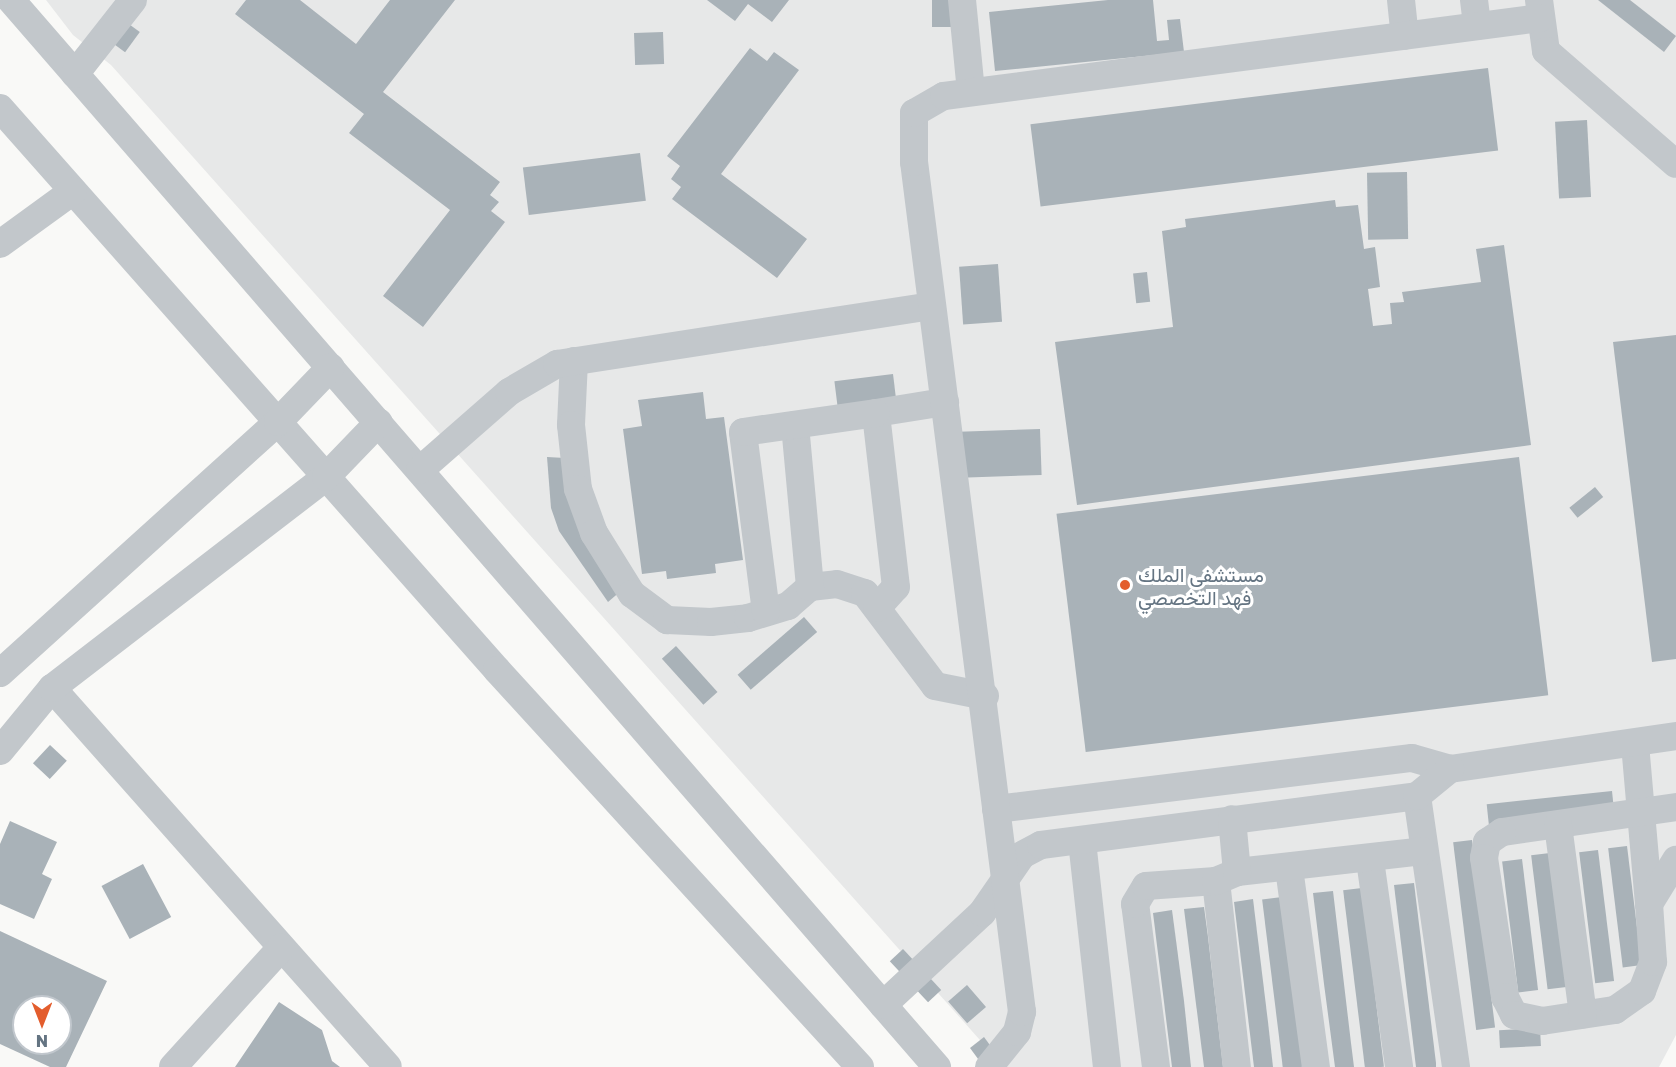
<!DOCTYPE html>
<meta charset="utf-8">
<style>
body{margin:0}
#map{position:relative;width:1676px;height:1067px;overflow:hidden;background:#f9f9f7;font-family:"Golos Text",Vazirmatn,sans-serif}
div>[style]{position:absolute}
.built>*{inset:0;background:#e7e8e8}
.building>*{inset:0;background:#a9b2b8;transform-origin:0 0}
.minor>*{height:28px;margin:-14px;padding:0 14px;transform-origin:14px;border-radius:14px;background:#c2c7cb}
.dots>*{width:16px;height:16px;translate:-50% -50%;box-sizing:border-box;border:3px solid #fff;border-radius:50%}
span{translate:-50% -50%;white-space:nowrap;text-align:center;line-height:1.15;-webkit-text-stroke:6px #fff;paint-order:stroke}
.poi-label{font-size:20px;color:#647482}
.left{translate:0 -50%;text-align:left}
.north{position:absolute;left:12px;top:995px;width:60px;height:60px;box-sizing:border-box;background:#fff;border:2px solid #c1c7cd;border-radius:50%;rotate:180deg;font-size:16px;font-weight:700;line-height:24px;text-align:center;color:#647482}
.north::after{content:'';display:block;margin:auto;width:21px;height:27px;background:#e35d2d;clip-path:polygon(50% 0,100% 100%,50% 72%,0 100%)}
</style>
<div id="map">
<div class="built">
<i style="clip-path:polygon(46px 0,1676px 0,1676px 1035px,1659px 1067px,1004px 1067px,111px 65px,73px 35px)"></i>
</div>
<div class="building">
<i style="clip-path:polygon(246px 0,300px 0,356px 44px,390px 0,455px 0,383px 92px,500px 182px,490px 195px,499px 202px,491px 211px,505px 222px,423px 327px,383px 296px,450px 210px,349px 133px,364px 114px,235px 14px)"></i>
<i style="clip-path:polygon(707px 0,789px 0,772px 22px,748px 4px,735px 21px)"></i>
<i style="left:932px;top:0;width:19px;height:27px"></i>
<i style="clip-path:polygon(1108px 0,1153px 0,1157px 41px,1169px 40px,1167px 20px,1180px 19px,1184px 52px,995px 71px,989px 12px)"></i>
<i style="clip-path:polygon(1598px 0,1630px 0,1676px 36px,1664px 52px)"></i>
<i style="left:122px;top:19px;width:22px;height:25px;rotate:36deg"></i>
<i style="left:663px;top:32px;width:32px;height:29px;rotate:88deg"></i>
<i style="clip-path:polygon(750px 48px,767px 61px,774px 52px,799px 70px,721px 174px,807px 239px,777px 278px,672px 199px,681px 187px,671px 179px,680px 166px,667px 156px)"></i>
<i style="left:1488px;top:68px;width:83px;height:461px;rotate:83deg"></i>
<i style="left:1587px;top:120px;width:77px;height:32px;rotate:87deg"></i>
<i style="left:640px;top:153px;width:48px;height:118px;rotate:83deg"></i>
<i style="left:1407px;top:172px;width:67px;height:40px;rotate:89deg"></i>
<i style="clip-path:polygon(1335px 200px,1336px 207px,1358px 205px,1364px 249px,1375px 247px,1380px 287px,1368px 289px,1373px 326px,1392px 324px,1390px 303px,1404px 302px,1402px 292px,1481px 282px,1476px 249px,1504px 245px,1531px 445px,1077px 505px,1055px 342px,1173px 327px,1162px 231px,1186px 227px,1185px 219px)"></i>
<i style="left:998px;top:264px;width:58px;height:39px;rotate:86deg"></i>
<i style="left:1147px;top:272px;width:30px;height:14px;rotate:84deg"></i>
<i style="clip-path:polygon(1676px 335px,1676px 659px,1652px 662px,1613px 342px)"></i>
<i style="left:893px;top:374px;width:26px;height:59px;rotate:83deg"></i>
<i style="clip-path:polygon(703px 392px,706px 419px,724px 417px,743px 560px,715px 564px,716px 573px,667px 579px,666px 571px,642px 574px,623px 429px,642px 426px,638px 400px)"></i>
<i style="left:1040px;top:429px;width:46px;height:81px;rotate:88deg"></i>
<i style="clip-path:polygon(547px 457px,565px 458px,622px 590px,608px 602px,559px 531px,551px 508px)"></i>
<i style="left:1519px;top:457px;width:240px;height:466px;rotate:83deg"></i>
<i style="left:1595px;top:487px;width:13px;height:33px;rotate:51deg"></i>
<i style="left:804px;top:617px;width:20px;height:88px;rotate:49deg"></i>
<i style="left:676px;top:646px;width:62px;height:19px;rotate:48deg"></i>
<i style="left:50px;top:745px;width:23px;height:25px;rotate:43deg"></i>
<i style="left:1612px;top:791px;width:20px;height:126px;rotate:84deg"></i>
<i style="clip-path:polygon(10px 821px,57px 842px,42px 874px,52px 879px,34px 919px,0 904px,0 844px)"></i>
<i style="left:1472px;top:840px;width:189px;height:19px;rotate:83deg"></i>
<i style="left:1627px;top:846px;width:120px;height:19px;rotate:83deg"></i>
<i style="left:1598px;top:850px;width:132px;height:19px;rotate:83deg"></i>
<i style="left:1550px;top:853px;width:135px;height:19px;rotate:83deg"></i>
<i style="left:1522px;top:859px;width:132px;height:20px;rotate:83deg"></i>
<i style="left:143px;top:864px;width:60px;height:47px;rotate:62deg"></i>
<i style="clip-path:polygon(1414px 883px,1436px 1063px,1436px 1067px,1416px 1067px,1394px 885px)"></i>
<i style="left:1362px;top:888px;width:180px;height:19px;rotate:83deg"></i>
<i style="clip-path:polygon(1333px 891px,1351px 1043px,1354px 1067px,1335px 1067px,1324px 984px,1313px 893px)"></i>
<i style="left:1282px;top:897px;width:171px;height:20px;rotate:83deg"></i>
<i style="clip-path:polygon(1253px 899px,1268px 1022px,1273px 1067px,1254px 1067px,1245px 993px,1234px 902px)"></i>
<i style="clip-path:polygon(1204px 907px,1208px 937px,1223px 1067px,1204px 1067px,1184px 909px)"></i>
<i style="clip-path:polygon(1172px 910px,1184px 1001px,1191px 1067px,1172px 1067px,1153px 913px)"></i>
<i style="clip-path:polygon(evenodd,0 931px,107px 981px,66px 1067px,50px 1067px,0 1044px,0 931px,24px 1007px,60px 1007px,60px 1043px,24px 1043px,24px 1007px)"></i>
<i style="left:903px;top:949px;width:56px;height:18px;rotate:47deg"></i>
<i style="left:967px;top:985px;width:29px;height:25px;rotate:49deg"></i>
<i style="clip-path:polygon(279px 1002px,322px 1030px,332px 1061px,340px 1067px,235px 1067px)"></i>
<i style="left:1540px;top:1028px;width:18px;height:41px;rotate:87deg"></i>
<i style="clip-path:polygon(984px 1037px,1006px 1067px,984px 1067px,970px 1048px)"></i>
</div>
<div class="minor">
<i style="left:11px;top:0;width:1413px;rotate:49.05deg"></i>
<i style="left:962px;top:0;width:92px;rotate:84.4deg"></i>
<i style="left:1401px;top:0;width:36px;rotate:84deg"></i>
<i style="left:1474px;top:0;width:26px;rotate:83deg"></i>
<i style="left:1539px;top:0;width:51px;rotate:82.2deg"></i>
<i style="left:1546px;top:51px;width:172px;rotate:41deg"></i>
<i style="left:75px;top:74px;width:94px;rotate:-51.9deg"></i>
<i style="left:0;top:108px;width:750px;rotate:48.51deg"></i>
<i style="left:497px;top:670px;width:538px;rotate:47.56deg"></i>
<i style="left:0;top:244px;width:90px;rotate:-36deg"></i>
<i style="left:574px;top:361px;width:64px;rotate:92.7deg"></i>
<i style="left:571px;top:425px;width:64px;rotate:83.8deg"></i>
<i style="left:578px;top:489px;width:47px;rotate:70deg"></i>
<i style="left:594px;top:533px;width:72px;rotate:58.1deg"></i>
<i style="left:632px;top:594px;width:44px;rotate:36.6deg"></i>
<i style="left:667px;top:620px;width:44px;rotate:2.6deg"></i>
<i style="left:711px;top:622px;width:37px;rotate:-6deg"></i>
<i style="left:748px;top:618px;width:42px;rotate:-16.7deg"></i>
<i style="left:788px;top:606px;width:29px;rotate:-41deg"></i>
<i style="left:810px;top:587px;width:27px;rotate:-6deg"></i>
<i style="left:837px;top:584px;width:29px;rotate:18deg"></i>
<i style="left:865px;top:593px;width:116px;rotate:53deg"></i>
<i style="left:935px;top:686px;width:51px;rotate:11.3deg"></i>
<i style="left:795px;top:425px;width:163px;rotate:84.7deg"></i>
<i style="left:420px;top:470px;width:118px;rotate:-41.2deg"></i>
<i style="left:509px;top:392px;width:56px;rotate:-30.3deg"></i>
<i style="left:557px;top:364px;width:379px;rotate:-8.8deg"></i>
<i style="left:877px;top:608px;width:28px;rotate:-48deg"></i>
<i style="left:896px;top:587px;width:175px;rotate:-96.6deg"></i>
<i style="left:876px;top:413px;width:70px;rotate:-9.1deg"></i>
<i style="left:766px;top:612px;width:181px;rotate:-97.3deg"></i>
<i style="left:743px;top:432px;width:134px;rotate:-8.1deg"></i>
<i style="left:0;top:673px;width:375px;rotate:-42.1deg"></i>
<i style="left:278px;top:422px;width:76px;rotate:-46.1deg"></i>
<i style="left:52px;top:688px;width:506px;rotate:48.44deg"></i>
<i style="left:1635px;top:744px;width:161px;rotate:85deg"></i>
<i style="left:0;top:751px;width:82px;rotate:-50.5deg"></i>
<i style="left:52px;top:688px;width:346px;rotate:-37.6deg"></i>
<i style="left:326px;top:477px;width:76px;rotate:-46.1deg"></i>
<i style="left:1417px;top:796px;width:274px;rotate:81.8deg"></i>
<i style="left:1676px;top:807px;width:176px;rotate:171.8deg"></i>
<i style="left:1502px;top:832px;width:18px;rotate:146deg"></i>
<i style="left:1487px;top:842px;width:16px;rotate:101deg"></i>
<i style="left:1484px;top:858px;width:141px;rotate:81.4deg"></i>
<i style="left:1505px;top:997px;width:20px;rotate:63deg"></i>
<i style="left:1514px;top:1015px;width:29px;rotate:12deg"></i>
<i style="left:1542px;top:1021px;width:74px;rotate:-8.6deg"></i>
<i style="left:1615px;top:1010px;width:33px;rotate:-35deg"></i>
<i style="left:1642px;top:991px;width:31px;rotate:-69deg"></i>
<i style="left:1653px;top:962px;width:58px;rotate:-93.9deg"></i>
<i style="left:1649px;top:904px;width:52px;rotate:-58.5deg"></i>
<i style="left:996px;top:809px;width:419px;rotate:-7deg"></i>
<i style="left:1412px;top:758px;width:40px;rotate:16deg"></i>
<i style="left:1450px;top:769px;width:228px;rotate:-8.3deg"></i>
<i style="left:1558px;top:825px;width:191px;rotate:82.5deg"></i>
<i style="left:1082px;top:841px;width:227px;rotate:83.7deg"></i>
<i style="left:1370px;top:860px;width:209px;rotate:82deg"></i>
<i style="left:1289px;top:868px;width:201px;rotate:82.3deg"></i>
<i style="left:1237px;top:872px;width:187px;rotate:-6.4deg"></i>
<i style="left:1216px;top:881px;width:187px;rotate:83.6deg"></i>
<i style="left:883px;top:1005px;width:135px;rotate:-42.9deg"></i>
<i style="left:982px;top:913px;width:70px;rotate:-55.4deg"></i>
<i style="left:1022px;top:855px;width:21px;rotate:-28deg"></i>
<i style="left:1041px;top:845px;width:379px;rotate:-7.4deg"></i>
<i style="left:1417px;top:796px;width:43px;rotate:-39.3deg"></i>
<i style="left:173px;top:1067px;width:161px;rotate:-47.8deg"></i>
<i style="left:989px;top:1067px;width:45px;rotate:-51.3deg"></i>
<i style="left:1017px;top:1032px;width:21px;rotate:-76deg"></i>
<i style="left:1022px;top:1012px;width:857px;rotate:-97.24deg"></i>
<i style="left:914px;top:162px;width:49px;rotate:-90deg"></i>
<i style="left:914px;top:113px;width:34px;rotate:-30deg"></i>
<i style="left:944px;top:96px;width:601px;rotate:-7.46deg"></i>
<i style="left:1156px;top:1067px;width:164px;rotate:-97.3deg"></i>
<i style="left:1135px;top:904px;width:21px;rotate:-59deg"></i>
<i style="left:1146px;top:886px;width:70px;rotate:-4.1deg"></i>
<i style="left:1216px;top:881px;width:23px;rotate:-23deg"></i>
<i style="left:1237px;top:872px;width:53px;rotate:-95.4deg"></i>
</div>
<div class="dots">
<i style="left:1125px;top:585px;background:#e35d2d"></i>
</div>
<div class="poi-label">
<span class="left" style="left:1138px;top:586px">مستشفى الملك<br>فهد التخصصي</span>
</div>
<div class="north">N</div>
</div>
